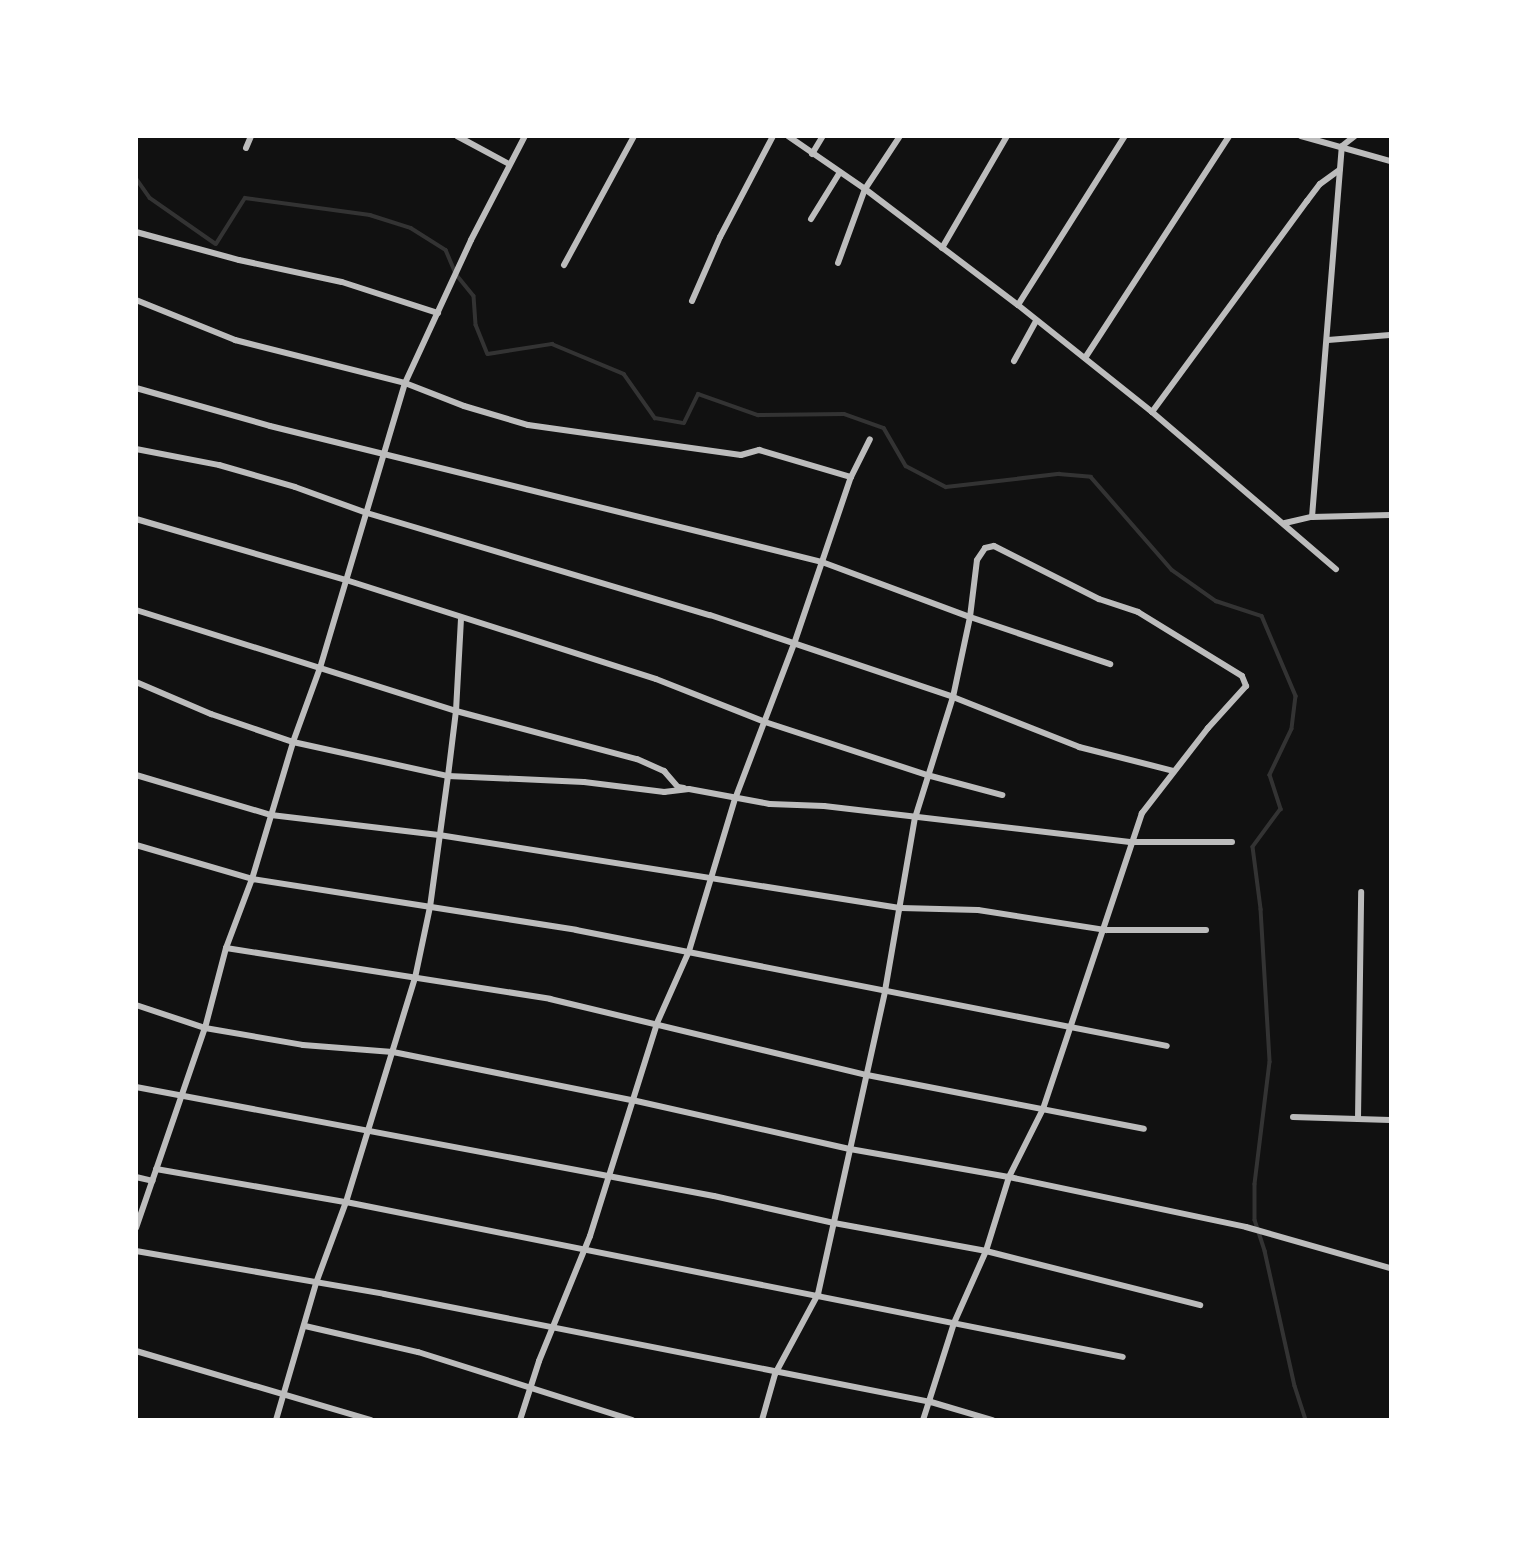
<!DOCTYPE html>
<style>
body{margin:0}
#map{position:relative;width:1527px;height:1556px;overflow:hidden;background:#111;font-family:"Roboto Condensed",sans-serif}
div>[style]{position:absolute}
.stream>*{height:3.5px;margin:-1.75px;padding:0 1.75px;transform-origin:1.75px;border-radius:1.75px;background:#333}
.minor>*{height:6px;margin:-3px;padding:0 3px;transform-origin:3px;border-radius:3px;background:#bcbcbc}
span{translate:-50% -50%;white-space:nowrap;text-align:center;line-height:1.15;-webkit-text-stroke:5px #fff;paint-order:stroke}
.frame{position:absolute;inset:0;border:138px solid #fff;pointer-events:none}
</style>
<div id="map">
<div class="stream">
<i style="left:136px;top:178px;width:24px;rotate:55deg"></i>
<i style="left:150px;top:198px;width:80px;rotate:34.9deg"></i>
<i style="left:216px;top:244px;width:54px;rotate:-57.8deg"></i>
<i style="left:245px;top:198px;width:126px;rotate:7.7deg"></i>
<i style="left:370px;top:215px;width:43px;rotate:17.6deg"></i>
<i style="left:411px;top:228px;width:41px;rotate:32.2deg"></i>
<i style="left:446px;top:250px;width:26px;rotate:67deg"></i>
<i style="left:456px;top:274px;width:28px;rotate:51deg"></i>
<i style="left:474px;top:296px;width:29px;rotate:86deg"></i>
<i style="left:476px;top:325px;width:31px;rotate:68deg"></i>
<i style="left:488px;top:354px;width:65px;rotate:-8.9deg"></i>
<i style="left:552px;top:344px;width:78px;rotate:22.6deg"></i>
<i style="left:624px;top:374px;width:54px;rotate:54.8deg"></i>
<i style="left:655px;top:418px;width:29px;rotate:10deg"></i>
<i style="left:684px;top:423px;width:32px;rotate:-64deg"></i>
<i style="left:698px;top:394px;width:64px;rotate:19.3deg"></i>
<i style="left:758px;top:415px;width:86px;rotate:-0.7deg"></i>
<i style="left:844px;top:414px;width:42px;rotate:19.3deg"></i>
<i style="left:884px;top:428px;width:44px;rotate:59.9deg"></i>
<i style="left:906px;top:466px;width:45px;rotate:27.7deg"></i>
<i style="left:946px;top:487px;width:114px;rotate:-6.6deg"></i>
<i style="left:1059px;top:474px;width:32px;rotate:5deg"></i>
<i style="left:1091px;top:477px;width:123px;rotate:48.9deg"></i>
<i style="left:1172px;top:570px;width:54px;rotate:35.2deg"></i>
<i style="left:1216px;top:601px;width:48px;rotate:18.1deg"></i>
<i style="left:1262px;top:616px;width:87px;rotate:67deg"></i>
<i style="left:1296px;top:696px;width:33px;rotate:97deg"></i>
<i style="left:1292px;top:729px;width:51px;rotate:115.6deg"></i>
<i style="left:1270px;top:775px;width:36px;rotate:72deg"></i>
<i style="left:1281px;top:809px;width:47px;rotate:126.4deg"></i>
<i style="left:1253px;top:847px;width:63px;rotate:82.6deg"></i>
<i style="left:1261px;top:909px;width:153px;rotate:86.6deg"></i>
<i style="left:1270px;top:1062px;width:123px;rotate:97deg"></i>
<i style="left:1255px;top:1184px;width:36px;rotate:90deg"></i>
<i style="left:1255px;top:1220px;width:33px;rotate:72deg"></i>
<i style="left:1265px;top:1251px;width:138px;rotate:77.5deg"></i>
<i style="left:1295px;top:1386px;width:36px;rotate:72deg"></i>
</div>
<div class="minor">
<i style="left:457px;top:136px;width:59px;rotate:28.3deg"></i>
<i style="left:788px;top:136px;width:93px;rotate:34.5deg"></i>
<i style="left:865px;top:189px;width:192px;rotate:37.2deg"></i>
<i style="left:1018px;top:305px;width:171px;rotate:38.6deg"></i>
<i style="left:1152px;top:412px;width:242px;rotate:40.5deg"></i>
<i style="left:1301px;top:136px;width:92px;rotate:15.7deg"></i>
<i style="left:1342px;top:146px;width:16px;rotate:-38deg"></i>
<i style="left:246px;top:148px;width:13px;rotate:-67deg"></i>
<i style="left:812px;top:154px;width:21px;rotate:-59deg"></i>
<i style="left:811px;top:219px;width:55px;rotate:-58.3deg"></i>
<i style="left:136px;top:232px;width:107px;rotate:15.2deg"></i>
<i style="left:239px;top:260px;width:105px;rotate:12.1deg"></i>
<i style="left:342px;top:282px;width:101px;rotate:17.9deg"></i>
<i style="left:942px;top:248px;width:129px;rotate:-59.9deg"></i>
<i style="left:838px;top:263px;width:79px;rotate:-70deg"></i>
<i style="left:865px;top:189px;width:64px;rotate:-56.6deg"></i>
<i style="left:564px;top:265px;width:147px;rotate:-61.5deg"></i>
<i style="left:136px;top:300px;width:107px;rotate:22deg"></i>
<i style="left:235px;top:340px;width:175px;rotate:14.2deg"></i>
<i style="left:405px;top:383px;width:63px;rotate:21.3deg"></i>
<i style="left:464px;top:406px;width:67px;rotate:16.5deg"></i>
<i style="left:528px;top:425px;width:215px;rotate:8deg"></i>
<i style="left:741px;top:455px;width:19px;rotate:-16deg"></i>
<i style="left:759px;top:450px;width:96px;rotate:16.4deg"></i>
<i style="left:692px;top:301px;width:70px;rotate:-66.4deg"></i>
<i style="left:720px;top:237px;width:114px;rotate:-62.3deg"></i>
<i style="left:1018px;top:305px;width:200px;rotate:-57.7deg"></i>
<i style="left:1328px;top:340px;width:62px;rotate:-4.6deg"></i>
<i style="left:1085px;top:358px;width:265px;rotate:-57deg"></i>
<i style="left:1014px;top:361px;width:46px;rotate:-61.2deg"></i>
<i style="left:136px;top:388px;width:139px;rotate:15.8deg"></i>
<i style="left:270px;top:426px;width:569px;rotate:13.84deg"></i>
<i style="left:822px;top:562px;width:158px;rotate:20.4deg"></i>
<i style="left:970px;top:617px;width:148px;rotate:18.6deg"></i>
<i style="left:1152px;top:412px;width:262px;rotate:-53.7deg"></i>
<i style="left:1307px;top:201px;width:21px;rotate:-53deg"></i>
<i style="left:1320px;top:184px;width:24px;rotate:-36deg"></i>
<i style="left:136px;top:449px;width:85px;rotate:10.9deg"></i>
<i style="left:219px;top:465px;width:79px;rotate:16.1deg"></i>
<i style="left:295px;top:487px;width:77px;rotate:19.9deg"></i>
<i style="left:367px;top:513px;width:358px;rotate:16.6deg"></i>
<i style="left:710px;top:615px;width:256px;rotate:18.6deg"></i>
<i style="left:953px;top:697px;width:136px;rotate:21.6deg"></i>
<i style="left:1079px;top:747px;width:98px;rotate:14.2deg"></i>
<i style="left:1312px;top:517px;width:372px;rotate:-85.4deg"></i>
<i style="left:136px;top:519px;width:219px;rotate:16.2deg"></i>
<i style="left:346px;top:580px;width:325px;rotate:17.7deg"></i>
<i style="left:656px;top:679px;width:117px;rotate:21.5deg"></i>
<i style="left:765px;top:722px;width:170px;rotate:18.1deg"></i>
<i style="left:927px;top:775px;width:78px;rotate:14.9deg"></i>
<i style="left:1285px;top:523px;width:28px;rotate:-13deg"></i>
<i style="left:1312px;top:517px;width:78px;rotate:-1.5deg"></i>
<i style="left:136px;top:610px;width:336px;rotate:17.5deg"></i>
<i style="left:456px;top:711px;width:187px;rotate:14.9deg"></i>
<i style="left:637px;top:759px;width:30px;rotate:24deg"></i>
<i style="left:664px;top:771px;width:21px;rotate:49deg"></i>
<i style="left:678px;top:787px;width:6px;rotate:9deg"></i>
<i style="left:136px;top:682px;width:82px;rotate:23.1deg"></i>
<i style="left:211px;top:714px;width:87px;rotate:18.9deg"></i>
<i style="left:293px;top:742px;width:159px;rotate:12.4deg"></i>
<i style="left:448px;top:776px;width:136px;rotate:2.5deg"></i>
<i style="left:584px;top:782px;width:81px;rotate:7.1deg"></i>
<i style="left:664px;top:792px;width:25px;rotate:-7deg"></i>
<i style="left:689px;top:789px;width:82px;rotate:10.5deg"></i>
<i style="left:770px;top:804px;width:54px;rotate:2.1deg"></i>
<i style="left:824px;top:806px;width:308px;rotate:6.7deg"></i>
<i style="left:1130px;top:842px;width:102px"></i>
<i style="left:136px;top:775px;width:141px;rotate:16.5deg"></i>
<i style="left:271px;top:815px;width:169px;rotate:6.8deg"></i>
<i style="left:439px;top:835px;width:468px;rotate:9deg"></i>
<i style="left:901px;top:908px;width:77px;rotate:1.5deg"></i>
<i style="left:978px;top:910px;width:130px;rotate:8.9deg"></i>
<i style="left:1106px;top:930px;width:100px"></i>
<i style="left:136px;top:845px;width:121px;rotate:16.3deg"></i>
<i style="left:252px;top:879px;width:328px;rotate:8.9deg"></i>
<i style="left:576px;top:930px;width:602px;rotate:11.1deg"></i>
<i style="left:226px;top:948px;width:328px;rotate:8.9deg"></i>
<i style="left:550px;top:999px;width:326px;rotate:13.5deg"></i>
<i style="left:867px;top:1075px;width:282px;rotate:11deg"></i>
<i style="left:136px;top:1005px;width:73px;rotate:18.4deg"></i>
<i style="left:205px;top:1028px;width:99px;rotate:9.8deg"></i>
<i style="left:303px;top:1045px;width:90px;rotate:4.4deg"></i>
<i style="left:393px;top:1052px;width:244px;rotate:11.4deg"></i>
<i style="left:632px;top:1100px;width:223px;rotate:12.7deg"></i>
<i style="left:850px;top:1149px;width:161px;rotate:10deg"></i>
<i style="left:1009px;top:1177px;width:242px;rotate:11.9deg"></i>
<i style="left:1246px;top:1227px;width:150px;rotate:15.9deg"></i>
<i style="left:136px;top:1087px;width:588px;rotate:10.68deg"></i>
<i style="left:714px;top:1196px;width:123px;rotate:12.7deg"></i>
<i style="left:834px;top:1223px;width:155px;rotate:10.4deg"></i>
<i style="left:986px;top:1251px;width:221px;rotate:14.2deg"></i>
<i style="left:1293px;top:1117px;width:97px;rotate:1.8deg"></i>
<i style="left:1358px;top:1119px;width:227px;rotate:-89.2deg"></i>
<i style="left:156px;top:1169px;width:193px;rotate:9.9deg"></i>
<i style="left:346px;top:1202px;width:792px;rotate:11.28deg"></i>
<i style="left:136px;top:1177px;width:17px;rotate:13deg"></i>
<i style="left:136px;top:1228px;width:212px;rotate:-71deg"></i>
<i style="left:205px;top:1028px;width:83px;rotate:-75.3deg"></i>
<i style="left:226px;top:948px;width:74px;rotate:-69.4deg"></i>
<i style="left:252px;top:879px;width:143px;rotate:-73.3deg"></i>
<i style="left:293px;top:742px;width:79px;rotate:-70deg"></i>
<i style="left:320px;top:668px;width:297px;rotate:-73.4deg"></i>
<i style="left:405px;top:383px;width:157px;rotate:-65.2deg"></i>
<i style="left:471px;top:240px;width:117px;rotate:-62.6deg"></i>
<i style="left:136px;top:1251px;width:252px;rotate:9.8deg"></i>
<i style="left:384px;top:1294px;width:558px;rotate:11.17deg"></i>
<i style="left:931px;top:1402px;width:64px;rotate:16.4deg"></i>
<i style="left:305px;top:1326px;width:116px;rotate:13deg"></i>
<i style="left:418px;top:1352px;width:225px;rotate:17.6deg"></i>
<i style="left:136px;top:1351px;width:245px;rotate:16.4deg"></i>
<i style="left:276px;top:1420px;width:143px;rotate:-73.7deg"></i>
<i style="left:316px;top:1283px;width:86px;rotate:-69.7deg"></i>
<i style="left:346px;top:1202px;width:234px;rotate:-72.9deg"></i>
<i style="left:415px;top:978px;width:73px;rotate:-78.1deg"></i>
<i style="left:430px;top:907px;width:132px;rotate:-82.2deg"></i>
<i style="left:448px;top:776px;width:65px;rotate:-83deg"></i>
<i style="left:456px;top:711px;width:92px;rotate:-86.9deg"></i>
<i style="left:520px;top:1420px;width:62px;rotate:-72.1deg"></i>
<i style="left:539px;top:1361px;width:135px;rotate:-67.8deg"></i>
<i style="left:590px;top:1236px;width:223px;rotate:-72.5deg"></i>
<i style="left:657px;top:1023px;width:79px;rotate:-66deg"></i>
<i style="left:689px;top:951px;width:159px;rotate:-73.2deg"></i>
<i style="left:735px;top:799px;width:166px;rotate:-69.2deg"></i>
<i style="left:794px;top:644px;width:176px;rotate:-71.2deg"></i>
<i style="left:851px;top:477px;width:42px;rotate:-63.4deg"></i>
<i style="left:762px;top:1420px;width:48px;rotate:-74.2deg"></i>
<i style="left:775px;top:1374px;width:91px;rotate:-61.7deg"></i>
<i style="left:818px;top:1294px;width:310px;rotate:-77.5deg"></i>
<i style="left:885px;top:991px;width:176px;rotate:-80.2deg"></i>
<i style="left:915px;top:818px;width:127px;rotate:-72.6deg"></i>
<i style="left:953px;top:697px;width:82px;rotate:-78deg"></i>
<i style="left:970px;top:617px;width:57px;rotate:-83deg"></i>
<i style="left:977px;top:560px;width:14px;rotate:-56deg"></i>
<i style="left:985px;top:548px;width:9px;rotate:-13deg"></i>
<i style="left:994px;top:546px;width:118px;rotate:26.8deg"></i>
<i style="left:1099px;top:599px;width:41px;rotate:18.4deg"></i>
<i style="left:1138px;top:612px;width:122px;rotate:31.6deg"></i>
<i style="left:1242px;top:676px;width:11px;rotate:68deg"></i>
<i style="left:1246px;top:686px;width:57px;rotate:132.1deg"></i>
<i style="left:1208px;top:728px;width:108px;rotate:127.8deg"></i>
<i style="left:1142px;top:813px;width:312px;rotate:108.5deg"></i>
<i style="left:1043px;top:1109px;width:76px;rotate:116.6deg"></i>
<i style="left:1009px;top:1177px;width:77px;rotate:107.3deg"></i>
<i style="left:986px;top:1251px;width:79px;rotate:114deg"></i>
<i style="left:954px;top:1323px;width:102px;rotate:107.7deg"></i>
</div>
<div class="frame"></div>
</div>
